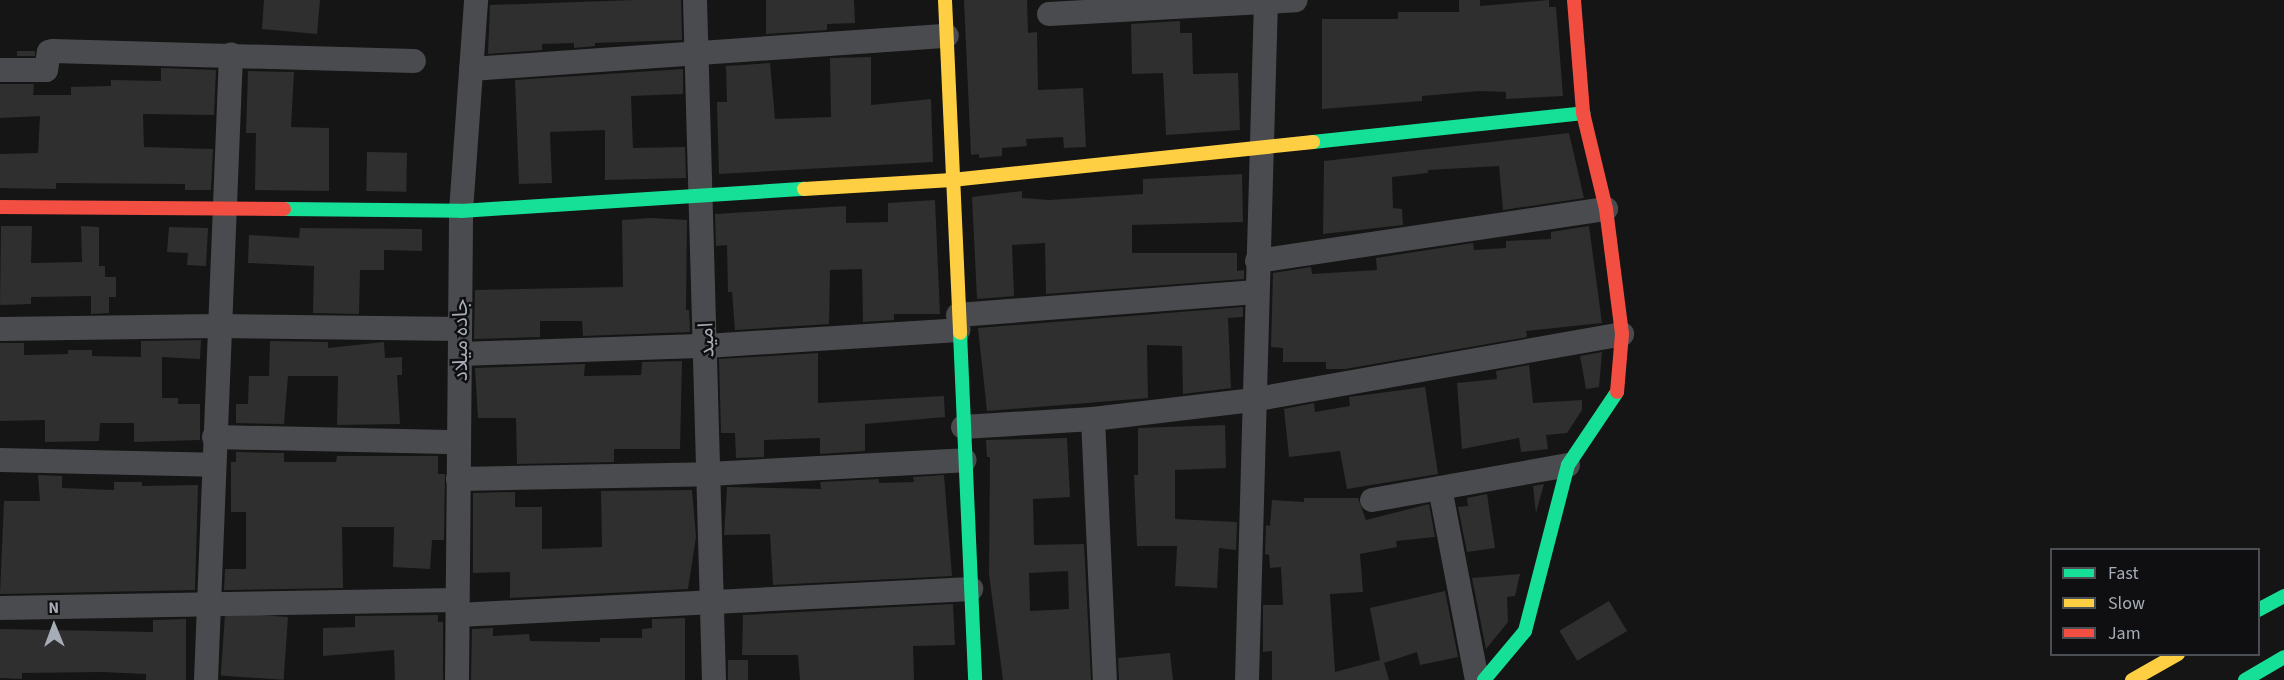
<!DOCTYPE html>
<meta charset="utf-8">
<style>
body{margin:0}
#map{position:relative;width:2284px;height:680px;overflow:hidden;background:#151515;font-family:"Source Sans 3","Noto Sans Arabic",sans-serif}
div>[style]{position:absolute}
.building>*{inset:0;background:#2f2f30;transform-origin:0 0}
.street>*{height:24px;margin:-12px;padding:0 12px;transform-origin:12px;border-radius:12px;background:#494b4e}
.fast>*{height:14px;margin:-7px;padding:0 7px;transform-origin:7px;border-radius:7px;background:#16e098}
.slow>*{height:14px;margin:-7px;padding:0 7px;transform-origin:7px;border-radius:7px;background:#ffcf43}
.jam>*{height:14px;margin:-7px;padding:0 7px;transform-origin:7px;border-radius:7px;background:#f24e42}
span{translate:-50% -50%;white-space:nowrap;text-align:center;line-height:1.15;-webkit-text-stroke:5px #0f0f11;paint-order:stroke}
.street-label{font-size:21px;color:#a6adb6}
.legend{position:absolute;left:2050px;top:548px;width:210px;height:108px;box-sizing:border-box;background:#0f0f11;border:2px solid #4b4e53;margin:0;padding:8px 10px;list-style:none;font-size:18px;color:#a6adb6}
.legend li{display:flex;align-items:center;gap:12px;height:30px}
.legend b{width:30px;border:2px solid #4b4e53}
.north{position:absolute;left:24px;top:596px;width:60px;height:60px;-webkit-text-stroke:4px #0f0f11;paint-order:stroke;rotate:359deg;font-size:16px;font-weight:700;line-height:24px;text-align:center;color:#a6adb6}
.north::after{content:'';display:block;margin:auto;width:21px;height:27px;background:#a6adb6;clip-path:polygon(50% 0,100% 100%,50% 72%,0 100%)}
</style>
<div id="map">
<div class="building">
<i style="clip-path:polygon(264px 0,320px 0,317px 34px,262px 29px)"></i>
<i style="clip-path:polygon(634px 0,681px 0,682px 40px,595px 43px,595px 46px,574px 48px,574px 43px,542px 44px,542px 50px,488px 54px,490px 5px)"></i>
<i style="clip-path:polygon(766px 0,854px 0,855px 23px,827px 24px,827px 30px,766px 34px)"></i>
<i style="clip-path:polygon(964px 0,1027px 0,1028px 33px,1037px 32px,1038px 90px,1083px 88px,1086px 147px,1064px 148px,1063px 137px,1026px 139px,1027px 146px,1002px 148px,1002px 156px,979px 158px,979px 154px,971px 155px)"></i>
<i style="clip-path:polygon(1459px 0,1480px 0,1480px 6px,1549px 0,1549px 7px,1556px 7px,1563px 96px,1506px 99px,1506px 92px,1479px 91px,1422px 96px,1422px 101px,1322px 109px,1322px 19px,1398px 19px,1398px 12px,1459px 12px)"></i>
<i style="clip-path:polygon(1180px 21px,1180px 33px,1192px 33px,1193px 74px,1238px 73px,1240px 130px,1166px 135px,1163px 73px,1132px 74px,1131px 24px)"></i>
<i style="left:17px;top:51px;width:18px;height:5px"></i>
<i style="clip-path:polygon(871px 57px,871px 105px,931px 99px,933px 162px,719px 174px,717px 102px,727px 102px,726px 66px,770px 63px,775px 119px,831px 117px,830px 58px)"></i>
<i style="clip-path:polygon(161px 68px,216px 70px,214px 115px,143px 114px,144px 147px,213px 149px,211px 190px,185px 190px,185px 184px,56px 183px,56px 189px,0 188px,0 154px,38px 153px,40px 116px,0 118px,0 84px,34px 84px,33px 95px,71px 95px,71px 87px,111px 86px,111px 80px,161px 81px)"></i>
<i style="clip-path:polygon(683px 69px,683px 94px,631px 96px,633px 148px,685px 147px,686px 178px,605px 180px,605px 130px,550px 132px,552px 183px,519px 184px,515px 80px)"></i>
<i style="clip-path:polygon(248px 71px,294px 72px,291px 127px,329px 128px,329px 191px,255px 190px,256px 133px,246px 133px)"></i>
<i style="clip-path:polygon(1569px 133px,1584px 198px,1503px 210px,1499px 166px,1428px 170px,1428px 173px,1392px 177px,1393px 208px,1402px 209px,1403px 225px,1323px 234px,1324px 161px)"></i>
<i style="left:367px;top:152px;width:40px;height:39px;rotate:1deg"></i>
<i style="clip-path:polygon(1242px 174px,1243px 222px,1132px 225px,1132px 253px,1237px 253px,1237px 271px,1244px 270px,1244px 279px,1046px 294px,1045px 243px,1012px 245px,1014px 296px,977px 299px,972px 197px,1022px 191px,1022px 198px,1049px 200px,1143px 194px,1143px 179px)"></i>
<i style="clip-path:polygon(935px 200px,940px 314px,894px 314px,894px 320px,863px 322px,862px 269px,830px 270px,829px 324px,735px 330px,732px 292px,728px 292px,727px 245px,716px 246px,715px 214px,846px 206px,846px 223px,888px 222px,888px 203px)"></i>
<i style="clip-path:polygon(651px 218px,687px 220px,686px 310px,689px 310px,690px 332px,583px 336px,582px 321px,540px 321px,540px 337px,474px 339px,475px 290px,623px 287px,622px 220px)"></i>
<i style="clip-path:polygon(1px 226px,32px 226px,31px 263px,82px 262px,81px 226px,99px 227px,99px 266px,105px 266px,105px 277px,116px 277px,116px 297px,109px 297px,109px 313px,91px 314px,91px 296px,31px 297px,31px 304px,0 305px)"></i>
<i style="clip-path:polygon(1589px 226px,1602px 323px,1526px 331px,1527px 337px,1345px 369px,1326px 369px,1326px 362px,1283px 362px,1283px 348px,1271px 347px,1273px 273px,1311px 267px,1312px 274px,1377px 270px,1376px 258px,1473px 243px,1474px 250px,1506px 248px,1506px 241px,1551px 239px,1551px 232px)"></i>
<i style="clip-path:polygon(169px 227px,208px 228px,206px 266px,187px 265px,188px 253px,167px 252px)"></i>
<i style="clip-path:polygon(300px 228px,422px 229px,422px 251px,384px 250px,384px 270px,360px 270px,359px 314px,313px 313px,314px 266px,248px 263px,249px 235px,299px 238px)"></i>
<i style="clip-path:polygon(1243px 307px,1243px 317px,1228px 318px,1231px 388px,1183px 394px,1182px 346px,1147px 345px,1148px 398px,987px 411px,978px 328px)"></i>
<i style="clip-path:polygon(201px 340px,200px 359px,162px 357px,162px 398px,178px 398px,178px 404px,200px 404px,200px 440px,134px 442px,134px 423px,100px 423px,99px 441px,45px 442px,45px 420px,0 421px,0 343px,24px 343px,24px 355px,68px 354px,68px 350px,92px 350px,92px 356px,141px 357px,141px 341px)"></i>
<i style="clip-path:polygon(270px 341px,328px 342px,328px 348px,384px 342px,385px 358px,402px 357px,402px 375px,397px 375px,400px 424px,337px 425px,338px 376px,288px 376px,284px 424px,236px 423px,236px 404px,248px 404px,249px 376px,269px 376px)"></i>
<i style="clip-path:polygon(1602px 352px,1599px 387px,1586px 389px,1580px 356px)"></i>
<i style="clip-path:polygon(818px 353px,818px 403px,944px 396px,945px 417px,865px 424px,865px 451px,820px 454px,820px 438px,764px 440px,764px 457px,736px 458px,735px 433px,721px 433px,719px 359px)"></i>
<i style="clip-path:polygon(682px 361px,680px 449px,614px 449px,614px 462px,517px 464px,516px 418px,478px 418px,475px 368px,585px 364px,584px 376px,641px 375px,642px 362px)"></i>
<i style="clip-path:polygon(1529px 365px,1533px 403px,1582px 400px,1582px 410px,1567px 433px,1546px 435px,1548px 449px,1521px 452px,1519px 438px,1462px 449px,1457px 383px,1497px 379px,1496px 371px)"></i>
<i style="clip-path:polygon(1425px 387px,1438px 474px,1347px 489px,1340px 451px,1289px 457px,1284px 409px,1314px 403px,1315px 412px,1350px 406px,1349px 397px)"></i>
<i style="clip-path:polygon(1225px 425px,1226px 468px,1175px 470px,1175px 519px,1237px 522px,1236px 550px,1219px 548px,1217px 588px,1175px 586px,1177px 546px,1137px 546px,1134px 475px,1138px 475px,1138px 428px)"></i>
<i style="clip-path:polygon(evenodd,1067px 438px,1070px 497px,1033px 499px,1034px 545px,1084px 544px,1091px 680px,1003px 680px,989px 574px,990px 457px,987px 457px,986px 440px,1067px 438px,1068px 571px,1069px 609px,1030px 611px,1029px 573px,1068px 571px)"></i>
<i style="clip-path:polygon(236px 452px,284px 453px,284px 462px,336px 462px,337px 456px,438px 456px,438px 474px,445px 474px,444px 540px,432px 540px,430px 569px,393px 567px,394px 527px,342px 527px,343px 588px,224px 590px,225px 569px,246px 569px,246px 512px,231px 512px,231px 462px,236px 462px)"></i>
<i style="clip-path:polygon(38px 475px,62px 476px,62px 488px,114px 490px,114px 482px,142px 482px,142px 486px,198px 485px,195px 590px,0 594px,4px 501px,40px 501px)"></i>
<i style="clip-path:polygon(944px 475px,952px 576px,773px 585px,770px 534px,724px 535px,727px 487px,821px 489px,820px 482px,879px 479px,879px 483px,914px 482px,913px 477px)"></i>
<i style="clip-path:polygon(1544px 484px,1536px 513px,1533px 486px)"></i>
<i style="clip-path:polygon(692px 490px,696px 537px,688px 589px,510px 598px,510px 572px,473px 573px,473px 493px,515px 492px,515px 507px,542px 507px,542px 549px,602px 547px,601px 491px)"></i>
<i style="clip-path:polygon(1487px 494px,1495px 548px,1467px 552px,1458px 507px,1468px 506px,1467px 498px)"></i>
<i style="clip-path:polygon(1304px 498px,1358px 498px,1366px 520px,1429px 504px,1435px 537px,1396px 541px,1397px 547px,1360px 554px,1363px 592px,1330px 594px,1335px 672px,1380px 660px,1370px 608px,1445px 591px,1458px 657px,1420px 665px,1417px 652px,1384px 663px,1389px 680px,1272px 680px,1272px 651px,1263px 652px,1263px 605px,1283px 605px,1281px 567px,1270px 568px,1269px 555px,1265px 554px,1266px 525px,1270px 526px,1272px 500px,1304px 502px)"></i>
<i style="clip-path:polygon(1520px 574px,1515px 596px,1507px 597px,1508px 622px,1486px 649px,1472px 578px)"></i>
<i style="left:1609px;top:601px;width:35px;height:58px;rotate:59deg"></i>
<i style="clip-path:polygon(953px 604px,955px 645px,913px 646px,914px 680px,800px 680px,798px 655px,742px 655px,743px 615px)"></i>
<i style="clip-path:polygon(438px 615px,438px 622px,443px 622px,443px 680px,395px 680px,394px 650px,323px 656px,323px 628px,355px 627px,355px 616px)"></i>
<i style="left:288px;top:617px;width:63px;height:63px;rotate:94deg"></i>
<i style="clip-path:polygon(685px 618px,685px 680px,471px 680px,472px 629px,493px 628px,493px 636px,529px 634px,530px 641px,600px 642px,600px 638px,642px 638px,642px 629px,652px 628px,652px 619px)"></i>
<i style="clip-path:polygon(186px 619px,186px 680px,146px 680px,146px 674px,102px 672px,22px 673px,22px 679px,0 678px,0 629px,153px 632px,153px 620px)"></i>
<i style="clip-path:polygon(1170px 653px,1173px 680px,1119px 680px,1118px 658px)"></i>
<i style="left:748px;top:660px;width:20px;height:20px;rotate:90deg"></i>
</div>
<div class="street">
<i style="left:695px;top:0;width:680px;rotate:88.4deg"></i>
<i style="left:1049px;top:14px;width:247px;rotate:-3.2deg"></i>
<i style="left:471px;top:69px;width:477px;rotate:-4deg"></i>
<i style="left:0;top:70px;width:46px"></i>
<i style="left:46px;top:70px;width:18px;rotate:-81deg"></i>
<i style="left:49px;top:52px;width:4px;rotate:-14deg"></i>
<i style="left:53px;top:51px;width:361px;rotate:1.6deg"></i>
<i style="left:1257px;top:261px;width:353px;rotate:-8.5deg"></i>
<i style="left:958px;top:315px;width:299px;rotate:-4.4deg"></i>
<i style="left:0;top:329px;width:218px;rotate:-0.8deg"></i>
<i style="left:218px;top:326px;width:242px;rotate:0.7deg"></i>
<i style="left:460px;top:354px;width:246px;rotate:-1.9deg"></i>
<i style="left:706px;top:346px;width:253px;rotate:-3.6deg"></i>
<i style="left:1093px;top:419px;width:261px;rotate:87.4deg"></i>
<i style="left:963px;top:427px;width:130px;rotate:-3.5deg"></i>
<i style="left:1093px;top:419px;width:160px;rotate:-6.8deg"></i>
<i style="left:1252px;top:400px;width:376px;rotate:-10.1deg"></i>
<i style="left:214px;top:437px;width:245px;rotate:1.2deg"></i>
<i style="left:0;top:460px;width:213px;rotate:1.3deg"></i>
<i style="left:458px;top:479px;width:251px;rotate:-1.1deg"></i>
<i style="left:709px;top:474px;width:256px;rotate:-3.1deg"></i>
<i style="left:1440px;top:488px;width:196px;rotate:79.1deg"></i>
<i style="left:1372px;top:500px;width:199px;rotate:-10.1deg"></i>
<i style="left:0;top:608px;width:457px;rotate:-1deg"></i>
<i style="left:458px;top:615px;width:514px;rotate:-2.9deg"></i>
<i style="left:206px;top:680px;width:626px;rotate:-87.71deg"></i>
<i style="left:457px;top:680px;width:469px;rotate:-89.5deg"></i>
<i style="left:461px;top:211px;width:212px;rotate:-85.9deg"></i>
<i style="left:1247px;top:680px;width:680px;rotate:-88.4deg"></i>
</div>
<div class="fast">
<i style="left:1313px;top:142px;width:272px;rotate:-6.1deg"></i>
<i style="left:284px;top:209px;width:177px;rotate:0.6deg"></i>
<i style="left:461px;top:211px;width:344px;rotate:-3.7deg"></i>
<i style="left:960px;top:333px;width:347px;rotate:87.5deg"></i>
<i style="left:2258px;top:610px;width:30px;rotate:-28deg"></i>
<i style="left:1484px;top:680px;width:64px;rotate:-50.1deg"></i>
<i style="left:1525px;top:631px;width:171px;rotate:-75.5deg"></i>
<i style="left:1568px;top:465px;width:88px;rotate:-56.1deg"></i>
<i style="left:2245px;top:680px;width:45px;rotate:-30.5deg"></i>
</div>
<div class="slow">
<i style="left:945px;top:0;width:333px;rotate:87.4deg"></i>
<i style="left:804px;top:189px;width:148px;rotate:-3.5deg"></i>
<i style="left:952px;top:180px;width:363px;rotate:-6deg"></i>
<i style="left:2132px;top:680px;width:53px;rotate:-29.5deg"></i>
</div>
<div class="jam">
<i style="left:1574px;top:0;width:113px;rotate:85.4deg"></i>
<i style="left:1583px;top:113px;width:99px;rotate:76.5deg"></i>
<i style="left:1606px;top:209px;width:126px;rotate:82.7deg"></i>
<i style="left:1622px;top:334px;width:58px;rotate:94.9deg"></i>
<i style="left:0;top:207px;width:284px;rotate:0.4deg"></i>
</div>
<div class="street-label">
<span style="left:460px;top:340px;rotate:-90deg">جاده میلاد</span>
<span style="left:706px;top:340px;rotate:-92deg">امید</span>
</div>
<ul class="legend">
<li><b style="height:8px;background:#16e098"></b>Fast</li>
<li><b style="height:8px;background:#ffcf43"></b>Slow</li>
<li><b style="height:8px;background:#f24e42"></b>Jam</li>
</ul>
<div class="north">N</div>
</div>
